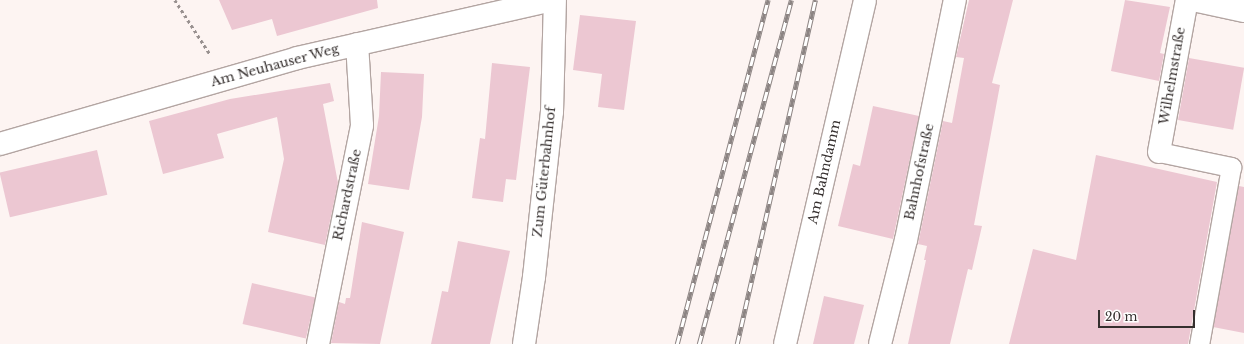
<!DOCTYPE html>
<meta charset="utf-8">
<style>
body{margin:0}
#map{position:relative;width:1244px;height:344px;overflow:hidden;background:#fdf4f2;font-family:"Libre Baskerville",serif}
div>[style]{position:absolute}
.building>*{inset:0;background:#ecc7d2;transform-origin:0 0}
.path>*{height:2.5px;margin-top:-1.25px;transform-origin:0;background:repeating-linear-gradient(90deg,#98908f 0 3px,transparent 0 6px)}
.roads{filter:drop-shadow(1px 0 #b3a5a2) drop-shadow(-1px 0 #b3a5a2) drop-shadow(0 1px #b3a5a2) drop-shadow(0 -1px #b3a5a2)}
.lane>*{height:19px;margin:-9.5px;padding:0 9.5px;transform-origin:9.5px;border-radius:9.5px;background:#fff}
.street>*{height:22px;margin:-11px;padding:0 11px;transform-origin:11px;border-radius:11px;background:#fff}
.secondary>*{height:22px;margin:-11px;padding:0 11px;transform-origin:11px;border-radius:11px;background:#fff}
.rail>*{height:4.5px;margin-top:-2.25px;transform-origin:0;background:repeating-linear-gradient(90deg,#fff 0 9px,#8c8483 0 18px);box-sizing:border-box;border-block:1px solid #8c8483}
span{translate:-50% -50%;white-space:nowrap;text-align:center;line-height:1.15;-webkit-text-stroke:3px #fff;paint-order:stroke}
.street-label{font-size:13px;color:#352f2e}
.scale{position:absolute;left:1098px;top:310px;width:97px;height:18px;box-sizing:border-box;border:2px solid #352f2e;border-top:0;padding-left:5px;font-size:12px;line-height:14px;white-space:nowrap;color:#352f2e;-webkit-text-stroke:3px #fff;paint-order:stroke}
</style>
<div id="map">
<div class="building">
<i style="clip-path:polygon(219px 0,377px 0,378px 8px,277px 36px,272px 19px,232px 30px)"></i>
<i style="clip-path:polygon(969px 0,1013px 0,992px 83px,1000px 85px,974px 225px,982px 226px,972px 270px,968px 269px,950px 344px,908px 344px,926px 260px,924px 260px,927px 246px,918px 244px,943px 121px,952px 123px,964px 58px,956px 57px)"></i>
<i style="clip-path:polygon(1125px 0,1170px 7px,1160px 53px,1164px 54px,1159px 81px,1111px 71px)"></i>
<i style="clip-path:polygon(580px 15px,636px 21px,624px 110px,598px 107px,602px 74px,573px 70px)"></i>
<i style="left:1189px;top:58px;width:56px;height:63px;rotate:10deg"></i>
<i style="clip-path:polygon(492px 63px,530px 67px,516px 180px,506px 179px,503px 202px,472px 198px,480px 138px,485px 139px)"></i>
<i style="clip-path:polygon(381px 72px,424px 74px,422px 117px,409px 190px,368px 184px,379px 116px)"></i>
<i style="clip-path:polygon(330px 83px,334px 101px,323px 104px,338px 183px,325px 245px,268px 232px,284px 159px,277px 117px,217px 134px,224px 158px,163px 174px,149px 121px,230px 99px)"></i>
<i style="clip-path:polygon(873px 106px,919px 116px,893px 239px,838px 226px,853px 164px,860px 166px)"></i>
<i style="left:97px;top:150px;width:46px;height:100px;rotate:77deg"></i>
<i style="clip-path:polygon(1096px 155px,1217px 182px,1188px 344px,1009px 344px,1033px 249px,1076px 260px)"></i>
<i style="clip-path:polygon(1239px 186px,1244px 187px,1244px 333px,1213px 327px)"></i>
<i style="clip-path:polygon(362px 222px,404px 232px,380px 344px,331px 343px,339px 302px,345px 304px,346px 298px,350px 298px)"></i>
<i style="clip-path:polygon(458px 241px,510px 251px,490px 344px,431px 344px,442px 291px,448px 292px)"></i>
<i style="left:252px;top:283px;width:65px;height:42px;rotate:13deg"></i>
<i style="clip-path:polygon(824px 296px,864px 305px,854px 344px,813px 344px)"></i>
</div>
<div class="path">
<i style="left:175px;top:0;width:64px;rotate:57.1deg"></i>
</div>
<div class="roads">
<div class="lane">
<i style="left:1159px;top:152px;width:74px;rotate:11.8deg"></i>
<i style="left:1231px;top:167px;width:180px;rotate:100.2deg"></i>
</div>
<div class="street">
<i style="left:1193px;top:0;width:52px;rotate:12.2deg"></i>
<i style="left:1159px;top:152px;width:155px;rotate:-79.6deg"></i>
<i style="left:318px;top:344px;width:223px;rotate:-78.6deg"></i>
<i style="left:362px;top:125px;width:81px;rotate:-93.5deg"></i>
<i style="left:524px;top:344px;width:68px;rotate:-81.5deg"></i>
<i style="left:534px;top:277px;width:166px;rotate:-83.8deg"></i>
<i style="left:552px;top:112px;width:112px;rotate:-88.5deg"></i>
<i style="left:785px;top:344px;width:353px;rotate:-76.9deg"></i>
<i style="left:880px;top:344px;width:107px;rotate:-76deg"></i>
<i style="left:906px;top:240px;width:245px;rotate:-78.5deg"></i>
</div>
<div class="secondary">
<i style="left:0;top:144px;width:309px;rotate:-16.1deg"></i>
<i style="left:297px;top:58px;width:262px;rotate:-12.8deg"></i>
</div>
</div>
<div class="rail">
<i style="left:677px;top:344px;width:356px;rotate:-75.2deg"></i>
<i style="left:699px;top:344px;width:356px;rotate:-75deg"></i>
<i style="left:737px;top:344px;width:353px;rotate:-77.2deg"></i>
</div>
<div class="street-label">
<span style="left:275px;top:66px;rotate:-15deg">Am Neuhauser Weg</span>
<span style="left:1173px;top:76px;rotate:-80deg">Wilhelmstraße</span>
<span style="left:545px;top:172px;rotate:-84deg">Zum Güterbahnhof</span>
<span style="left:825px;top:172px;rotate:-77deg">Am Bahndamm</span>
<span style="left:920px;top:172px;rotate:-78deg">Bahnhofstraße</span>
<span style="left:348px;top:195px;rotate:-78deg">Richardstraße</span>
</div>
<div class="scale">20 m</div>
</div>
